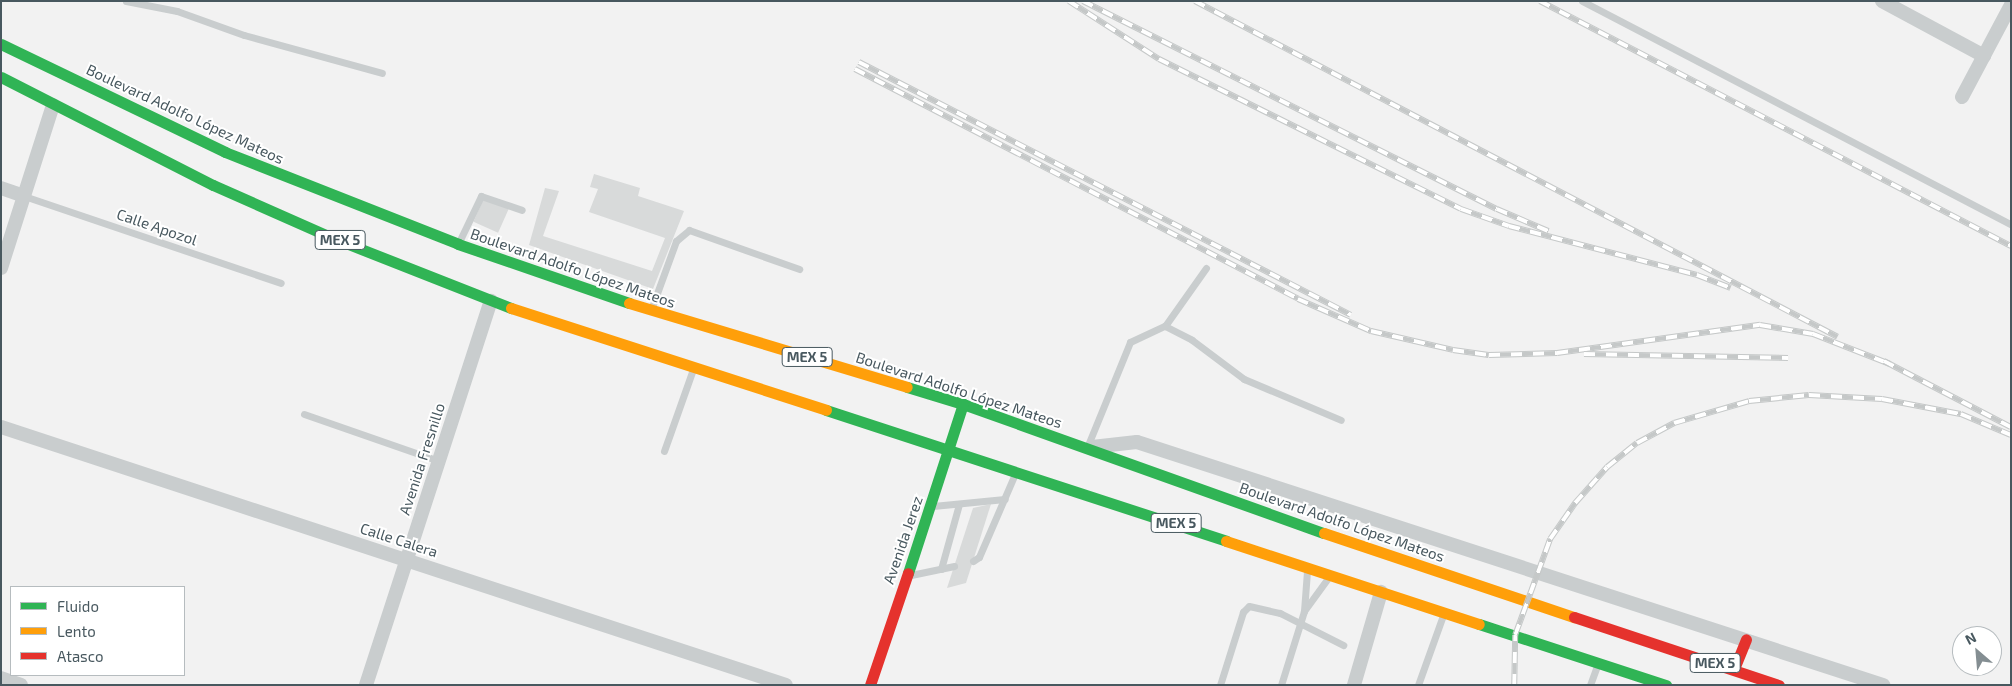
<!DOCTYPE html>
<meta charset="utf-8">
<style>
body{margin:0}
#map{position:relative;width:2012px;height:686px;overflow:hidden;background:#f2f2f2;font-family:"Exo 2",sans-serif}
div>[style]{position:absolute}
.building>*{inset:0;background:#d8dada;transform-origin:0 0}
.lane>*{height:7px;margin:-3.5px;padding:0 3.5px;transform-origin:3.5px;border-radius:3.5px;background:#c9cdce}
.street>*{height:14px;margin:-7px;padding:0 7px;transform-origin:7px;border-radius:7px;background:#c9cdce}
.fast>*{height:11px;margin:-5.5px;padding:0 5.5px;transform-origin:5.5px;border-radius:5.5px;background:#30b455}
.slow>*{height:11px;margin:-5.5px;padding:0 5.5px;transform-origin:5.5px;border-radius:5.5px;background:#ff9f0a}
.jam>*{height:11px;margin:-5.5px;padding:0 5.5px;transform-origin:5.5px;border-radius:5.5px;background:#e5322d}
.rail>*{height:5.5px;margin-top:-2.75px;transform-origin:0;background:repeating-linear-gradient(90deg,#fff 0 11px,#c5c8c8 0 22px);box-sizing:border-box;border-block:1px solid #c5c8c8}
span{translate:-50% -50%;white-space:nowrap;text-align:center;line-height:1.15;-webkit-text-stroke:4px #fff;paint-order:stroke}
.shield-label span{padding:1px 4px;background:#fff;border:1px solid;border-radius:4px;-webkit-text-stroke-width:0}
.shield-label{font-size:14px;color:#48585f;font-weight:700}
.street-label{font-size:15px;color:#48585f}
.frame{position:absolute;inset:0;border:2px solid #48585f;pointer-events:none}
.legend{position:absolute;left:10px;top:586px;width:175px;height:90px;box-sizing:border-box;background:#fff;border:1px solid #b6bcbf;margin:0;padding:6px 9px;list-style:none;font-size:15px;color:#48585f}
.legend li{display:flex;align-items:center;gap:10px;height:25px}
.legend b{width:25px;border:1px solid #b6bcbf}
.north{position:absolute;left:1952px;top:626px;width:50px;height:50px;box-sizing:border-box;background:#fff;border:1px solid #b6bcbf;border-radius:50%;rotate:333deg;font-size:14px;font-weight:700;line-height:20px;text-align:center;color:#48585f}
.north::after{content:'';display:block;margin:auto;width:18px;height:22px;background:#848e92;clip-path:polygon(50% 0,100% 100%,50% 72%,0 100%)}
</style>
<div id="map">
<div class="building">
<i style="clip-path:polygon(594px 174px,640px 188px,638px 196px,684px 211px,653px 289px,529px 245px,545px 188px,559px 191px,543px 236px,652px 271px,665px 238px,589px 212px,598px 189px,590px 187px)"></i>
<i style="left:484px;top:198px;width:27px;height:26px;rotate:24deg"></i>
<i style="clip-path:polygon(991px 504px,966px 583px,947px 588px,973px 508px)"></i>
</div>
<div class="lane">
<i style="left:126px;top:1px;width:52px;rotate:11.1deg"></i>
<i style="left:177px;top:11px;width:71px;rotate:19.7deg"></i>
<i style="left:244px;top:35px;width:143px;rotate:15.4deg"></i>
<i style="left:1582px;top:1px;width:483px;rotate:27.5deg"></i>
<i style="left:24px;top:196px;width:271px;rotate:18.7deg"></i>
<i style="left:459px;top:242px;width:51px;rotate:-64.4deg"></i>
<i style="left:481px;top:196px;width:43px;rotate:18.9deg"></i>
<i style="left:1206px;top:268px;width:71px;rotate:125.3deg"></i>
<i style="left:1165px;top:326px;width:30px;rotate:27deg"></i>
<i style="left:1192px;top:340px;width:65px;rotate:36.9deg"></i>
<i style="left:1244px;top:379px;width:105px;rotate:22.9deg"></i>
<i style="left:652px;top:307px;width:70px;rotate:-70deg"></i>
<i style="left:676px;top:241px;width:17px;rotate:-40deg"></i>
<i style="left:689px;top:230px;width:117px;rotate:19.5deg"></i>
<i style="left:304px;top:414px;width:143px;rotate:19.2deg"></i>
<i style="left:1088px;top:445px;width:111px;rotate:-67.8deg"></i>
<i style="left:1130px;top:342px;width:38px;rotate:-25deg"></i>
<i style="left:664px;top:451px;width:87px;rotate:-70.5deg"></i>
<i style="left:933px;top:506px;width:72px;rotate:-5.6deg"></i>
<i style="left:973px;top:561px;width:7px;rotate:-34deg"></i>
<i style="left:979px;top:557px;width:90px;rotate:-66.6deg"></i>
<i style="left:941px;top:569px;width:67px;rotate:-74.5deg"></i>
<i style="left:911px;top:575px;width:44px;rotate:-11.8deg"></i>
<i style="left:1304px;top:611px;width:39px;rotate:-54deg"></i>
<i style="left:1220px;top:685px;width:77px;rotate:-72.5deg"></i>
<i style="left:1243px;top:612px;width:8px;rotate:-45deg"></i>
<i style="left:1249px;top:606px;width:32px;rotate:13deg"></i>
<i style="left:1280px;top:613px;width:71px;rotate:26.9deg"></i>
<i style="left:1281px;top:685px;width:77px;rotate:-72.7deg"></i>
<i style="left:1304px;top:611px;width:40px;rotate:-85.7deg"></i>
<i style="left:1418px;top:685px;width:74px;rotate:-70.3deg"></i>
<i style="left:1590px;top:685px;width:20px;rotate:-70deg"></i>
</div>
<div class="street">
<i style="left:1882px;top:1px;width:116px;rotate:28.3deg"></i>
<i style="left:1962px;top:97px;width:104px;rotate:-62deg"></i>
<i style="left:1px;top:188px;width:24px;rotate:19deg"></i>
<i style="left:1px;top:268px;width:171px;rotate:-72.3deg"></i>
<i style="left:1px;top:427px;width:826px;rotate:18.19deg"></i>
<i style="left:1092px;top:447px;width:45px;rotate:-6.3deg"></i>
<i style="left:1137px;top:442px;width:785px;rotate:18.04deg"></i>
<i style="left:1px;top:678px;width:21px;rotate:19deg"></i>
<i style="left:366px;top:685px;width:404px;rotate:-72deg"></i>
<i style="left:1354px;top:685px;width:97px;rotate:-73.8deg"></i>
</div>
<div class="fast">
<i style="left:1px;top:44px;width:249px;rotate:25.7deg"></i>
<i style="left:225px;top:152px;width:251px;rotate:21.5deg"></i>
<i style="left:458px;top:244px;width:181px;rotate:19deg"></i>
<i style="left:1px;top:77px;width:238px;rotate:27deg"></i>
<i style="left:213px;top:185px;width:126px;rotate:23.9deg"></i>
<i style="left:328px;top:236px;width:197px;rotate:21.5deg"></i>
<i style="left:907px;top:387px;width:59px;rotate:16.9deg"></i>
<i style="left:963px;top:404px;width:383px;rotate:19.7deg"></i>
<i style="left:826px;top:410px;width:421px;rotate:18.1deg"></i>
<i style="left:908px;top:573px;width:178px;rotate:-72deg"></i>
<i style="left:1479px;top:624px;width:197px;rotate:18.1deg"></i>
</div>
<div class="slow">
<i style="left:629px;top:303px;width:290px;rotate:16.8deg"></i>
<i style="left:511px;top:308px;width:331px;rotate:17.9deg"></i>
<i style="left:1324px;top:533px;width:264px;rotate:18.6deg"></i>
<i style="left:1226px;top:541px;width:266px;rotate:18.2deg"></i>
</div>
<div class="jam">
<i style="left:1574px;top:617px;width:216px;rotate:18.4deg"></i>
<i style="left:1734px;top:669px;width:32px;rotate:-68deg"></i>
<i style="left:870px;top:685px;width:118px;rotate:-71.3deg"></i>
</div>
<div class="rail">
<i style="left:1069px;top:1px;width:107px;rotate:32.8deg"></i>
<i style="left:1159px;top:59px;width:337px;rotate:26.4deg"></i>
<i style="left:1461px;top:209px;width:51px;rotate:19.5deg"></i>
<i style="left:1509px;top:226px;width:194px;rotate:14.6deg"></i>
<i style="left:1697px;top:275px;width:36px;rotate:21deg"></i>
<i style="left:1083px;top:1px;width:463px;rotate:26.7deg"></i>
<i style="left:1497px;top:209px;width:56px;rotate:23.3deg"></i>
<i style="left:1195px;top:1px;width:725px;rotate:27.59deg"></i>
<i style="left:1540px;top:1px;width:531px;rotate:27.48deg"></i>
<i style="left:859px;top:62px;width:553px;rotate:27.21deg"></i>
<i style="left:855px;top:69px;width:499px;rotate:27.4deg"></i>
<i style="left:1298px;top:299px;width:80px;rotate:23.7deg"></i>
<i style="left:1371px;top:331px;width:84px;rotate:13deg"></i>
<i style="left:1453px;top:350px;width:36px;rotate:8deg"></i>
<i style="left:1489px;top:355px;width:68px;rotate:-1.7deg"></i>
<i style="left:1557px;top:353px;width:205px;rotate:-7.9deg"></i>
<i style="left:1760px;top:325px;width:54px;rotate:9.6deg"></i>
<i style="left:1813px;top:334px;width:83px;rotate:21.3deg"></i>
<i style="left:1584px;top:354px;width:204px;rotate:1.1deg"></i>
<i style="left:1884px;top:361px;width:143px;rotate:27.5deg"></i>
<i style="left:1514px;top:685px;width:50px;rotate:-88.9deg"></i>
<i style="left:1515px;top:635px;width:102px;rotate:-70deg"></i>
<i style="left:1550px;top:539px;width:44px;rotate:-55.2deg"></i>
<i style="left:1575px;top:503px;width:48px;rotate:-48.4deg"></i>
<i style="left:1607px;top:467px;width:38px;rotate:-39deg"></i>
<i style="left:1637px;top:443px;width:42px;rotate:-28.4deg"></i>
<i style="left:1674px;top:423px;width:78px;rotate:-16.3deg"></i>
<i style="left:1749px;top:401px;width:60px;rotate:-5.7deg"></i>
<i style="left:1809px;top:395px;width:73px;rotate:3.1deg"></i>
<i style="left:1882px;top:399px;width:80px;rotate:10.8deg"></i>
<i style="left:1961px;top:414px;width:54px;rotate:22.8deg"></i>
</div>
<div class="shield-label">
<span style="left:340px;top:240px">MEX 5</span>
<span style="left:807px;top:357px">MEX 5</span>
<span style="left:1176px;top:523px">MEX 5</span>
<span style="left:1715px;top:663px">MEX 5</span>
</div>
<div class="street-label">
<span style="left:185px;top:114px;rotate:25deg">Boulevard Adolfo López Mateos</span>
<span style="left:157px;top:227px;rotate:19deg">Calle Apozol</span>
<span style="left:573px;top:268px;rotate:19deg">Boulevard Adolfo López Mateos</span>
<span style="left:959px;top:390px;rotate:18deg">Boulevard Adolfo López Mateos</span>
<span style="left:422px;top:459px;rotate:-72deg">Avenida Fresnillo</span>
<span style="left:1342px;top:522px;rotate:19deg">Boulevard Adolfo López Mateos</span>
<span style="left:399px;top:540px;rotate:18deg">Calle Calera</span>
<span style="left:903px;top:540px;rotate:-71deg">Avenida Jerez</span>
</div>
<div class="frame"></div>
<ul class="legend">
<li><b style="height:6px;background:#30b455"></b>Fluido</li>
<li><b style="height:6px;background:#ff9f0a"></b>Lento</li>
<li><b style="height:6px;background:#e5322d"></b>Atasco</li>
</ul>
<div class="north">N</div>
</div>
